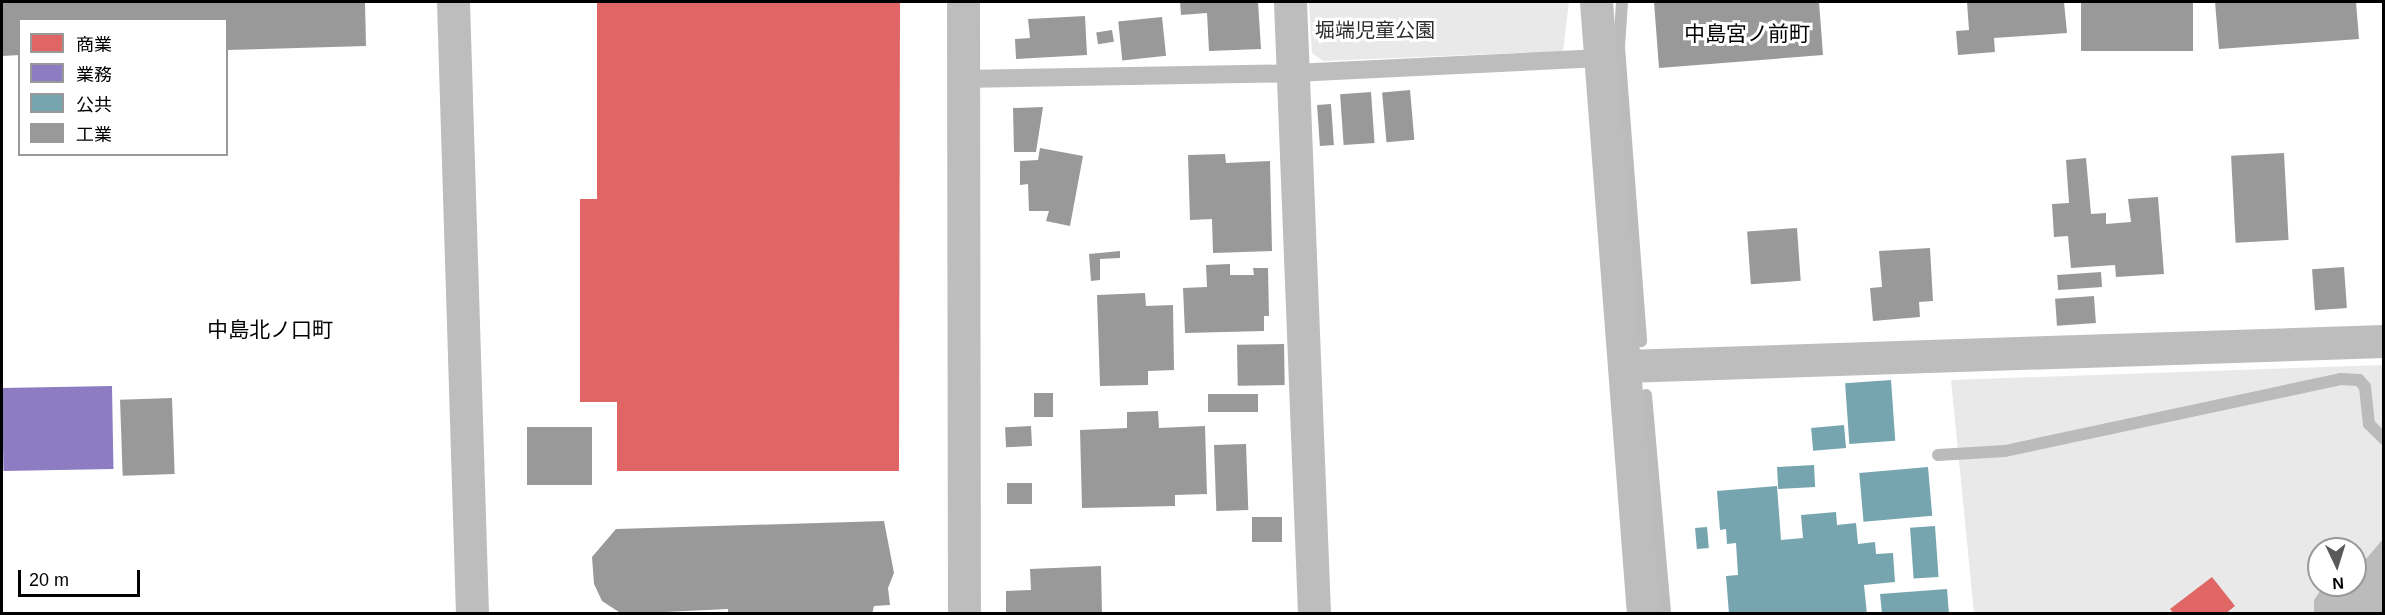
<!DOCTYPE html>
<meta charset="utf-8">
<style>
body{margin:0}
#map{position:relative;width:2385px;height:615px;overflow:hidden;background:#fff;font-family:Helvetica,"Noto Sans JP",sans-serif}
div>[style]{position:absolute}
.green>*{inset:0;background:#e9e9e9}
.water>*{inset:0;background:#bbb}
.shops>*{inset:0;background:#e06666}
.offices>*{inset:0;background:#8e7cc3;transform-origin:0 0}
.public>*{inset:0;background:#76a5af;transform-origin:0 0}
.industry>*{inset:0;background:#999;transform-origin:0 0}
.stream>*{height:12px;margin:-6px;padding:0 6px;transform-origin:6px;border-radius:6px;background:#bbb}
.service>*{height:18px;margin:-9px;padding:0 9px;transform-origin:9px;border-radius:9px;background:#bdbdbd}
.minor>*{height:33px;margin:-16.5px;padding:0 16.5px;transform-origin:16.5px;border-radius:16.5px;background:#bdbdbd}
.tertiary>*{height:33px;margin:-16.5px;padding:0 16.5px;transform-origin:16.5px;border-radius:16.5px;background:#bdbdbd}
span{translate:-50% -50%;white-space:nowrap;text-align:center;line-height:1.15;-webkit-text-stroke:6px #fff;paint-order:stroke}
.park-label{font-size:20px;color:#2e2e2e}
.neighbourhood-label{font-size:21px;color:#000}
.frame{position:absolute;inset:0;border:3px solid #000;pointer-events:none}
.legend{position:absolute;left:18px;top:18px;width:210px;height:138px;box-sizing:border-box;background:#fff;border:2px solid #999;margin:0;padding:8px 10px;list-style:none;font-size:18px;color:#000}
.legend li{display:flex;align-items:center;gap:12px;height:30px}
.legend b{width:30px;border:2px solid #999}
.north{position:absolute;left:2307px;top:537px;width:60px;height:60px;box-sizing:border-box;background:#fff;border:2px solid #999;border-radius:50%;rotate:176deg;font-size:16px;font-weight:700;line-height:24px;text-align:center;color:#000}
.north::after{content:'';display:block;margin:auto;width:21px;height:27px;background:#595959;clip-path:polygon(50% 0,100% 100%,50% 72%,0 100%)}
.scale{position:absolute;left:18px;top:570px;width:122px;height:27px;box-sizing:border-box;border:3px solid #000;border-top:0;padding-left:8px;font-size:18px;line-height:21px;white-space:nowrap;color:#000;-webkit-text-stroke:4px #fff;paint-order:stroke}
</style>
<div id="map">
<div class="green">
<i style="clip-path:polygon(1309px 2px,1569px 2px,1563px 51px,1323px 61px,1312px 53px)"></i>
<i style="clip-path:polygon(evenodd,2383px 365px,2383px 613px,1974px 613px,1951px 380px,2383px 365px,2319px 549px,2355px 549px,2355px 585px,2319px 585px,2319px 549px)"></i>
</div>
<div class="water">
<i style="clip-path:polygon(2383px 539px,2383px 613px,2314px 613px,2314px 600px,2324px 585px,2355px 585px,2355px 572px)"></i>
</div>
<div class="shops">
<i style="clip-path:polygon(597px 2px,900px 2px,899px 471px,617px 471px,617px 402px,580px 402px,580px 199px,597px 199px)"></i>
<i style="clip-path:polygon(2212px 577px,2235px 606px,2225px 614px,2174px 614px,2170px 609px)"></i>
</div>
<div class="offices">
<i style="left:112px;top:386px;width:83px;height:110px;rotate:89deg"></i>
</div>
<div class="public">
<i style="left:1891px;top:380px;width:61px;height:46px;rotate:86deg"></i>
<i style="left:1844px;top:425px;width:23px;height:33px;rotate:85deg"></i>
<i style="left:1814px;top:465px;width:22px;height:37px;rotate:87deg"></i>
<i style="left:1928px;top:467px;width:49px;height:69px;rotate:85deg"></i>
<i style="clip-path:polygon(1777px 486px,1781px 540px,1803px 538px,1801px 515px,1836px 512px,1837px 525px,1856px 523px,1858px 544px,1875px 542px,1876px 554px,1893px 553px,1895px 582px,1864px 585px,1867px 614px,1729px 614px,1726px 576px,1738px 575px,1736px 543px,1727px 544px,1726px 529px,1720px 530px,1717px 491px)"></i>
<i style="left:1935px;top:526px;width:51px;height:25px;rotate:86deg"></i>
<i style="left:1707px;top:527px;width:21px;height:12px;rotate:85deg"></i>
<i style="clip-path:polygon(1947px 589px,1949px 614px,1882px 614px,1880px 594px)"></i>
</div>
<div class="industry">
<i style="clip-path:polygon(2px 2px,365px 2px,366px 46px,226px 50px,226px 20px,20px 20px,20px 55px,2px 56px)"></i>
<i style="clip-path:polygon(1180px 2px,1258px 2px,1261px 49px,1209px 51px,1207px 13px,1181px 15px)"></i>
<i style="clip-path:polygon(1654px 2px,1819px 2px,1823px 55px,1659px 68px)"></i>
<i style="clip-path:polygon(1967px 2px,2064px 2px,2067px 33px,1994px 38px,1995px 52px,1958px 55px,1956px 31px,1969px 30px)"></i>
<i style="left:2081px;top:2px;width:112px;height:49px"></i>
<i style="clip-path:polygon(2215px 2px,2356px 2px,2359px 39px,2219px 49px)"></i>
<i style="clip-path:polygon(1085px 16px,1087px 55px,1016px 59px,1015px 39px,1030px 38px,1028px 19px)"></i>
<i style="left:1162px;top:17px;width:39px;height:44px;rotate:84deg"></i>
<i style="left:1112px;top:30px;width:12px;height:16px;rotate:81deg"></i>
<i style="left:1410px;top:90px;width:50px;height:28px;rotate:85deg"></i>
<i style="left:1371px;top:92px;width:51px;height:31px;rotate:86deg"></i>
<i style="left:1331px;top:104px;width:41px;height:14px;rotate:86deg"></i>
<i style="clip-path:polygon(1043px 107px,1036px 152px,1014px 152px,1013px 108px)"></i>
<i style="clip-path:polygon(1040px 148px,1083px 156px,1070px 226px,1046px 221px,1049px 211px,1029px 211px,1028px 184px,1020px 185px,1020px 161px,1038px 160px)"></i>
<i style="left:2284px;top:153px;width:87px;height:53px;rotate:87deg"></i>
<i style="clip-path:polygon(1225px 154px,1226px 163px,1270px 161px,1272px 251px,1213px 253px,1212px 219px,1190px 220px,1188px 155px)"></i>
<i style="clip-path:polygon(2086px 158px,2091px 214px,2106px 213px,2106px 224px,2131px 222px,2128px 199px,2158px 197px,2164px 274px,2116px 277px,2115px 265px,2071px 268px,2068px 236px,2054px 237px,2052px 204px,2069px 203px,2066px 160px)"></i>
<i style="left:1797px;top:228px;width:53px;height:50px;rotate:86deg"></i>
<i style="clip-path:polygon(1930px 248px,1933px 301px,1919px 302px,1920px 317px,1873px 321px,1870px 288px,1882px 287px,1879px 251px)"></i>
<i style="clip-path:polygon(1120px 251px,1120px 258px,1100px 259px,1100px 280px,1091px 281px,1089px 254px)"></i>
<i style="clip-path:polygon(1230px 264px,1230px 275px,1254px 275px,1253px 268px,1268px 268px,1269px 316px,1264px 316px,1264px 331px,1185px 333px,1183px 288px,1207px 287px,1206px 265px)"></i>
<i style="left:2344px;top:267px;width:41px;height:32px;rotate:86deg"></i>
<i style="left:2101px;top:272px;width:15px;height:44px;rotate:86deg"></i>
<i style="clip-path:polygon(1145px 293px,1146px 306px,1173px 305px,1174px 370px,1148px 371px,1148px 385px,1100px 386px,1097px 295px)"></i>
<i style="left:2094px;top:296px;width:27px;height:39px;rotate:86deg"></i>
<i style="left:1284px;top:344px;width:41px;height:47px;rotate:89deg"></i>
<i style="left:1034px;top:393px;width:19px;height:24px"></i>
<i style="left:1258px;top:394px;width:18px;height:50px;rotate:90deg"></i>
<i style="left:172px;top:398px;width:76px;height:52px;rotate:88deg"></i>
<i style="clip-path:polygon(1158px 411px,1159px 428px,1205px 426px,1207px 494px,1175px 495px,1175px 506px,1082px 508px,1080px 430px,1127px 428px,1127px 412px)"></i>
<i style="left:1031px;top:426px;width:20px;height:26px;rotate:87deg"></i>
<i style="left:527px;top:427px;width:65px;height:58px"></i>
<i style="left:1246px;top:444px;width:66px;height:32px;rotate:88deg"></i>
<i style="left:1032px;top:483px;width:21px;height:25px;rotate:90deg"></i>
<i style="left:1252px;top:517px;width:30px;height:25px"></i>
<i style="clip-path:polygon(884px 521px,894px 573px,888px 588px,890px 605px,874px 606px,872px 614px,728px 614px,728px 609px,622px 614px,602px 601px,594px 584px,592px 557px,616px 529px)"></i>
<i style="clip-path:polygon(1101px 566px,1102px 614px,1006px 614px,1006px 591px,1031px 590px,1030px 569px)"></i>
</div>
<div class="stream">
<i style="left:1622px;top:2px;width:45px;rotate:93.8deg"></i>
<i style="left:1619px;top:47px;width:295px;rotate:85.7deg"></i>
<i style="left:1646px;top:395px;width:220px;rotate:85deg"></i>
<i style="left:1938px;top:455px;width:67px;rotate:-3.4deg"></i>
<i style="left:2005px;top:451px;width:343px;rotate:-12.1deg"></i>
<i style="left:2340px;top:379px;width:19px;rotate:3deg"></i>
<i style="left:2359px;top:380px;width:9px;rotate:49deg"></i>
<i style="left:2365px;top:387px;width:37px;rotate:84deg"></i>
<i style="left:2369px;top:424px;width:21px;rotate:45deg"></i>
</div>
<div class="service">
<i style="left:963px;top:79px;width:331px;rotate:-1deg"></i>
<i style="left:1294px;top:73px;width:302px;rotate:-2.8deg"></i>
</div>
<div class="minor">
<i style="left:453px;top:2px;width:612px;rotate:88.22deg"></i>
<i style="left:1290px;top:2px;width:612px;rotate:87.75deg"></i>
<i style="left:1596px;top:2px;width:614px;rotate:85.61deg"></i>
<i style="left:1624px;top:366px;width:760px;rotate:-1.88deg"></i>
</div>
<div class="tertiary">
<i style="left:963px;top:2px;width:612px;rotate:89.91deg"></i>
</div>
<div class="park-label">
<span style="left:1375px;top:30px">堀端児童公園</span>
</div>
<div class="neighbourhood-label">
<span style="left:1747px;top:34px">中島宮ノ前町</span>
<span style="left:270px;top:330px">中島北ノ口町</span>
</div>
<div class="frame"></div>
<ul class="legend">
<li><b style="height:16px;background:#e06666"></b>商業</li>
<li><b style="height:16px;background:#8e7cc3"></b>業務</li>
<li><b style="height:16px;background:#76a5af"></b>公共</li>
<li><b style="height:16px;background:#999"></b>工業</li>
</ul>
<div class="north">N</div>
<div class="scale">20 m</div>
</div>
